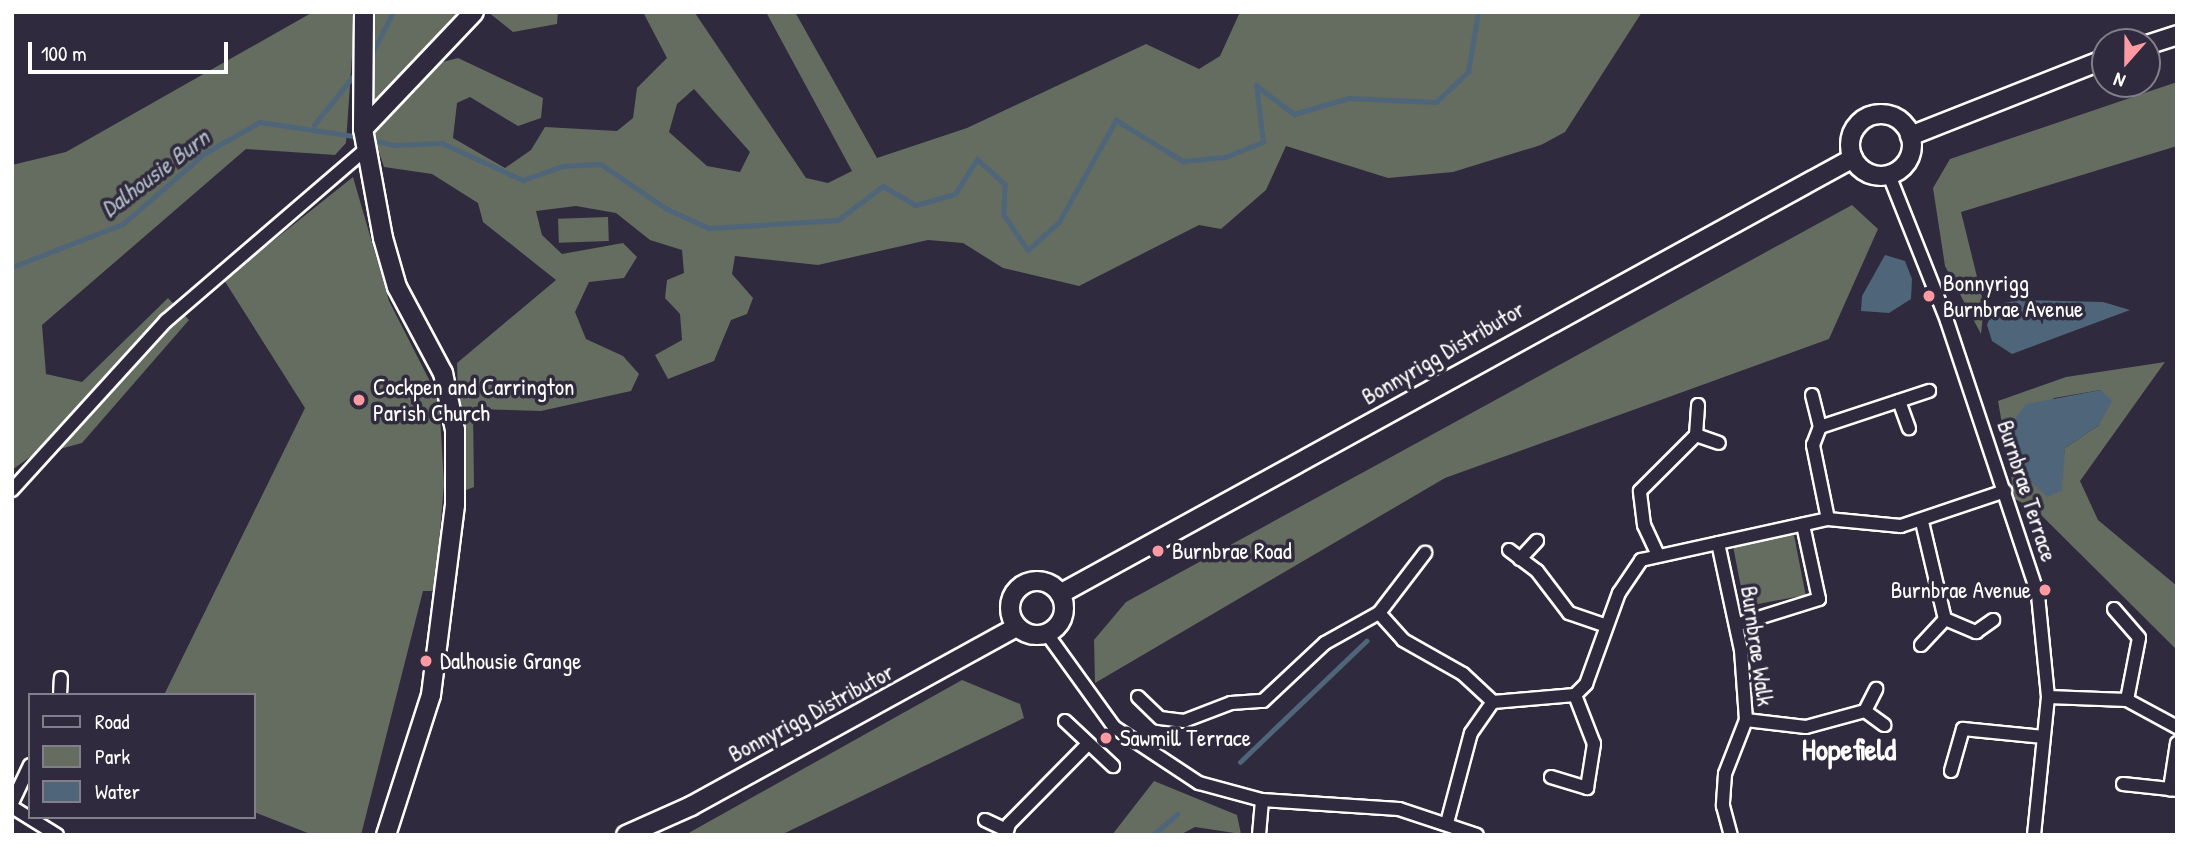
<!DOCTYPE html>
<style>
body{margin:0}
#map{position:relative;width:2189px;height:847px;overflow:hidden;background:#2f2a3d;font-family:"Patrick Hand",sans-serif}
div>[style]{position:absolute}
.green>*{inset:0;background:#656c60;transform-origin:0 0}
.water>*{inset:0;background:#4f667a}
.stream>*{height:4.5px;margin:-2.25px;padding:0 2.25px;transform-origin:2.25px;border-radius:2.25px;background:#4f667a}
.roads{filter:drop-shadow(2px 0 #fff) drop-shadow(-2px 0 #fff) drop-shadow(0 2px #fff) drop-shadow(0 -2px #fff)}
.street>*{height:12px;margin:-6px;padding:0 6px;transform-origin:6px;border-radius:6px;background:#2f2a3d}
.secondary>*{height:18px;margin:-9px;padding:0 9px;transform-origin:9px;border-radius:9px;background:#2f2a3d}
.secondary>.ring{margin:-9px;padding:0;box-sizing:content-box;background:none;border:18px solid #2f2a3d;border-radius:50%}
.dots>*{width:19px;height:19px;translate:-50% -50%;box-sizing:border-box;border:4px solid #2f2a3d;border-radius:50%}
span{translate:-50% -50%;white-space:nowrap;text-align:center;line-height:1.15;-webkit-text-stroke:7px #2f2a3d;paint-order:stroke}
.poi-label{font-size:23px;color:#fff}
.left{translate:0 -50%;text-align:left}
.right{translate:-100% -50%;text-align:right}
.street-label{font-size:23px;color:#fff}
.water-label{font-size:24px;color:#b0bac3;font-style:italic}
.district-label{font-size:30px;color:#fff;font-weight:700}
.frame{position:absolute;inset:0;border:14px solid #fff;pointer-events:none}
.legend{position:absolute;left:28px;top:693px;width:228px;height:126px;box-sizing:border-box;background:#2f2a3d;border:2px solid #827f8b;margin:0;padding:9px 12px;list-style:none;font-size:21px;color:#fff}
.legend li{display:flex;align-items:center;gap:14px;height:35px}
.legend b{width:35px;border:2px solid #827f8b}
.north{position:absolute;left:2091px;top:28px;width:70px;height:70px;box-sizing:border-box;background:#2f2a3d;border:2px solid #827f8b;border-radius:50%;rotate:201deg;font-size:19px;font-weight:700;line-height:28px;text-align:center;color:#fff}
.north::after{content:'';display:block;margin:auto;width:24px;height:32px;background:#ff9aa2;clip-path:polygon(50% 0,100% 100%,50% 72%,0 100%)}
.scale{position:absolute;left:28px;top:42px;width:200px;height:32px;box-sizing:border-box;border:4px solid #fff;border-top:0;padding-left:9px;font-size:21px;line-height:24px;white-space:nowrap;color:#fff;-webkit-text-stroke:5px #2f2a3d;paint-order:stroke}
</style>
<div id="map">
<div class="green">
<i style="clip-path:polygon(313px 12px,355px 12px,346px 143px,335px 155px,246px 149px,42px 325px,46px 374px,82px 382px,168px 298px,189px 320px,82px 443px,30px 457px,12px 470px,12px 165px,66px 152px)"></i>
<i style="clip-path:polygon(375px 12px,459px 12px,378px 101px,370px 100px)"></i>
<i style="clip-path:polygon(488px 12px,558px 12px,557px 24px,513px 32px)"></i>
<i style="clip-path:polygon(evenodd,643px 12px,695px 13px,806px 178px,828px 183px,852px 171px,766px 12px,795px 12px,877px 158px,967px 128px,1146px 44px,1199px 69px,1220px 56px,1240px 12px,1642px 12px,1565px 132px,1541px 145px,1453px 172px,1388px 178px,1286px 146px,1266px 190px,1221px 229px,1199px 225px,1079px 286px,1003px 268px,963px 243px,928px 240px,818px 265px,735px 256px,732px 274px,753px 298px,747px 314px,731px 320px,714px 361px,668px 379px,655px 355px,682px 340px,680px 314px,665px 298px,667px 280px,684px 273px,682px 250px,650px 240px,616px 213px,576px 206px,536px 211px,542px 235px,562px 254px,623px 243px,637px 257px,624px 278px,589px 282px,575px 312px,586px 339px,623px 356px,639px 374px,631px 391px,541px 411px,473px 409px,474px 487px,461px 492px,457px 363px,556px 280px,483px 222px,478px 203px,432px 174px,384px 167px,372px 131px,423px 67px,458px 58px,543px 98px,541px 118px,518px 126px,470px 97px,457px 103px,453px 138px,505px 168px,531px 150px,545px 127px,617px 131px,633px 118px,637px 88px,667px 58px,643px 12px,694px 89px,750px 152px,740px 172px,707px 166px,669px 132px,677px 104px,694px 89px)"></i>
<i style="clip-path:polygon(2177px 82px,2177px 146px,1961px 212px,1984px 305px,1981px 334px,1945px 266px,1933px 188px,1950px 159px)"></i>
<i style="clip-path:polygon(353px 177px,389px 301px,439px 399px,444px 484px,435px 591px,423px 591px,361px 835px,313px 835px,254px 812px,254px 695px,164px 695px,305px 408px,224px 280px)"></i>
<i style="clip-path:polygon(1852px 205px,1878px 229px,1829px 339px,1445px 478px,1095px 683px,1094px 640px,1126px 602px)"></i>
<i style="left:608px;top:217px;width:24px;height:50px;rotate:88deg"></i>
<i style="clip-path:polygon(evenodd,2165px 362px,2080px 481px,2098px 520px,2177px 586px,2177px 650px,2036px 510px,2015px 499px,1998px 401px,2066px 377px,2165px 362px,2101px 390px,2099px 425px,2065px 448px,2062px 469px,2027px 478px,2010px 433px,2054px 398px,2101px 390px)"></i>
<i style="left:1794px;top:535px;width:61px;height:62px;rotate:79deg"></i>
<i style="clip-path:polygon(962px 680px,1020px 704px,1024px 718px,781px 835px,685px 835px)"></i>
<i style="clip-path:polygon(1154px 781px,1237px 815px,1241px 834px,1195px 827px,1180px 835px,1112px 835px)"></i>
</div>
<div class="water">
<i style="clip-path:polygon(1885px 255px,1905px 261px,1912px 279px,1911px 299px,1889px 313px,1861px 311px,1862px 296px)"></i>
<i style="clip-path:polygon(2019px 300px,2103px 302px,2130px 310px,2012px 354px,1992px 341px,1987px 325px,1994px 305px)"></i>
<i style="clip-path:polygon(2101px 390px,2112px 401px,2099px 425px,2065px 448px,2062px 491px,2047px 497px,2027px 478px,2010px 433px,2014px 420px,2026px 404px)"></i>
</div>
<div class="stream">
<i style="left:370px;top:57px;width:51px;rotate:-62.9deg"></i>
<i style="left:314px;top:125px;width:72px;rotate:-51.2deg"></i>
<i style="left:368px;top:139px;width:28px;rotate:13deg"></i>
<i style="left:395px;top:145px;width:47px;rotate:-2.4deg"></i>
<i style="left:442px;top:143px;width:89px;rotate:24.6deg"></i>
<i style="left:523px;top:180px;width:42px;rotate:-19.3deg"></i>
<i style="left:563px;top:166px;width:38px;rotate:-3deg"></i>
<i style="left:601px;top:164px;width:80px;rotate:34.3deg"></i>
<i style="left:667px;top:209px;width:46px;rotate:24.3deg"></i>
<i style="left:709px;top:228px;width:129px;rotate:-3.5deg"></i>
<i style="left:838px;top:220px;width:56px;rotate:-37.1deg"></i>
<i style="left:883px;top:186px;width:38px;rotate:30deg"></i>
<i style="left:916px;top:205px;width:41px;rotate:-15.8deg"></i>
<i style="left:955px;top:194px;width:41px;rotate:-57.8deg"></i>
<i style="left:977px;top:159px;width:38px;rotate:42deg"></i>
<i style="left:1005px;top:184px;width:31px;rotate:92deg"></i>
<i style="left:1004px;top:215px;width:42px;rotate:55.6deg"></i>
<i style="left:1028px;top:250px;width:42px;rotate:-42.1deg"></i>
<i style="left:1059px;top:222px;width:117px;rotate:-60.8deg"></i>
<i style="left:1116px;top:120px;width:79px;rotate:31.5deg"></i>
<i style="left:1183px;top:161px;width:42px;rotate:-5.4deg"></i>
<i style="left:1225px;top:157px;width:41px;rotate:-21.5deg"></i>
<i style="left:1263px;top:142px;width:57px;rotate:-97deg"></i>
<i style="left:1256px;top:85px;width:48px;rotate:37.3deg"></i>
<i style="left:1294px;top:114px;width:57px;rotate:-16.2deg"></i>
<i style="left:1349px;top:98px;width:87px;rotate:2.6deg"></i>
<i style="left:1436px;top:102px;width:44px;rotate:-43.2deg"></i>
<i style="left:1468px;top:72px;width:61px;rotate:-80.5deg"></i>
<i style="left:12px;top:267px;width:119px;rotate:-21.2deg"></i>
<i style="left:123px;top:224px;width:108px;rotate:-40.9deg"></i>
<i style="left:205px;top:153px;width:63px;rotate:-29.4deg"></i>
<i style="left:260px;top:122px;width:101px;rotate:8.5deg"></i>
<i style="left:1240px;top:762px;width:175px;rotate:-43.8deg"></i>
<i style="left:1153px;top:835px;width:32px;rotate:-41deg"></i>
</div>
<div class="roads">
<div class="street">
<i style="left:1889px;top:175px;width:157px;rotate:68.3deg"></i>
<i style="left:1947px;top:321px;width:289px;rotate:71.6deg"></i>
<i style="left:2038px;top:595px;width:102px;rotate:84.4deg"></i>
<i style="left:2048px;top:697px;width:139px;rotate:95.8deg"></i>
<i style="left:1812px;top:395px;width:33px;rotate:76deg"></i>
<i style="left:1899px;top:401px;width:29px;rotate:70deg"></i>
<i style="left:1696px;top:435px;width:24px;rotate:19deg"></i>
<i style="left:12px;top:490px;width:229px;rotate:-47.7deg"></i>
<i style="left:166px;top:321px;width:262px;rotate:-40.7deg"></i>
<i style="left:1828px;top:519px;width:76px;rotate:-101.5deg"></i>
<i style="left:1813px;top:445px;width:19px;rotate:-69deg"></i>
<i style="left:1820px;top:427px;width:115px;rotate:-18.3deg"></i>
<i style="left:1922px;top:522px;width:100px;rotate:76.7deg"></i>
<i style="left:1945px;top:619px;width:34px;rotate:23deg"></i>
<i style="left:1976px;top:632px;width:21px;rotate:-35deg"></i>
<i style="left:1718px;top:543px;width:109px;rotate:77.9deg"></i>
<i style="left:1741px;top:650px;width:70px;rotate:85.9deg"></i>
<i style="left:1746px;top:720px;width:58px;rotate:111.3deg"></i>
<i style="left:1725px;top:774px;width:32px;rotate:94deg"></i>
<i style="left:1723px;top:806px;width:30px;rotate:75deg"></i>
<i style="left:1509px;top:550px;width:35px;rotate:37deg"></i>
<i style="left:1537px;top:571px;width:53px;rotate:52.7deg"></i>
<i style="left:1569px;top:613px;width:37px;rotate:19deg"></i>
<i style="left:1658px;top:555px;width:33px;rotate:-115deg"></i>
<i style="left:1644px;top:525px;width:34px;rotate:-97deg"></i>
<i style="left:1640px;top:491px;width:79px;rotate:-45deg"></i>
<i style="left:1696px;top:435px;width:30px;rotate:-86deg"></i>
<i style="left:1520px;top:559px;width:25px;rotate:-47deg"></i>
<i style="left:2114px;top:609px;width:38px;rotate:49deg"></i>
<i style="left:2139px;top:638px;width:63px;rotate:101deg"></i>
<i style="left:1379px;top:613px;width:76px;rotate:-52.5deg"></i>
<i style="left:1736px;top:625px;width:87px;rotate:-17.4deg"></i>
<i style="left:1819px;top:599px;width:76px;rotate:-102.2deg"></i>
<i style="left:1047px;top:634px;width:115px;rotate:54.2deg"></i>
<i style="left:1114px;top:727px;width:102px;rotate:33.4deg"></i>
<i style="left:1199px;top:783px;width:65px;rotate:15.1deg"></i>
<i style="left:1262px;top:800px;width:137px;rotate:3.8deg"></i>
<i style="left:1399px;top:809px;width:82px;rotate:18.4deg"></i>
<i style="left:1921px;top:645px;width:35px;rotate:-47deg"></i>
<i style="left:60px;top:695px;width:17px;rotate:-87deg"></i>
<i style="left:1138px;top:697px;width:30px;rotate:44deg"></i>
<i style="left:1160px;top:718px;width:24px;rotate:7deg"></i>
<i style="left:1184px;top:721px;width:50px;rotate:-21deg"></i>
<i style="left:1231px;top:703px;width:32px;rotate:-4deg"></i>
<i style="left:1263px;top:701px;width:85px;rotate:-43.1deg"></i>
<i style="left:1325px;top:643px;width:62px;rotate:-29.1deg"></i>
<i style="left:1379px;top:613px;width:36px;rotate:48deg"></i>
<i style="left:1403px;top:640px;width:69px;rotate:29.5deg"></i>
<i style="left:1463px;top:674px;width:41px;rotate:43deg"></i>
<i style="left:2048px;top:697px;width:79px;rotate:2.2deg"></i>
<i style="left:2127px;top:700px;width:57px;rotate:28.4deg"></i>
<i style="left:1865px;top:711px;width:24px;rotate:36deg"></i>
<i style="left:1746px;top:720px;width:60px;rotate:6.7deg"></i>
<i style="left:1806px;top:727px;width:61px;rotate:-15.2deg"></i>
<i style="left:1865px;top:711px;width:25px;rotate:-63deg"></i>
<i style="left:1065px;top:721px;width:66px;rotate:43.2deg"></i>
<i style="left:2177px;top:743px;width:47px;rotate:98.7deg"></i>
<i style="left:2170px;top:789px;width:7px;rotate:8deg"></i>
<i style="left:1951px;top:771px;width:44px;rotate:-74.1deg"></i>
<i style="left:1963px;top:729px;width:81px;rotate:5.6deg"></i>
<i style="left:1551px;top:777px;width:38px;rotate:17deg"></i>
<i style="left:1587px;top:788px;width:45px;rotate:-81deg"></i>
<i style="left:1594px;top:744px;width:53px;rotate:-111.2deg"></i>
<i style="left:2123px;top:784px;width:47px;rotate:6.1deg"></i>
<i style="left:12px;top:803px;width:42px;rotate:-64.7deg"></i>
<i style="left:12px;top:807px;width:53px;rotate:31.9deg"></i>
<i style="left:985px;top:820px;width:23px;rotate:25deg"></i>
<i style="left:1447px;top:823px;width:93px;rotate:-75.1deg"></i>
<i style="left:1471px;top:733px;width:38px;rotate:-55deg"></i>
<i style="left:1493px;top:702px;width:82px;rotate:-4.9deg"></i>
<i style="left:1575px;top:695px;width:16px;rotate:-45deg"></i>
<i style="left:1586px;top:684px;width:97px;rotate:-70.1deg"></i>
<i style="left:1619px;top:593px;width:40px;rotate:-56deg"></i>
<i style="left:1641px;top:560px;width:191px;rotate:-12.4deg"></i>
<i style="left:1828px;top:519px;width:73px;rotate:5.5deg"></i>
<i style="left:1901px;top:526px;width:110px;rotate:-18.6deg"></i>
<i style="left:1006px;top:835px;width:11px;rotate:-75deg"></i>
<i style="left:1009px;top:824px;width:111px;rotate:-45.4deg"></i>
<i style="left:1259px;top:835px;width:35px;rotate:-85deg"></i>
</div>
<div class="secondary">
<i style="left:364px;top:12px;width:117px;rotate:90.5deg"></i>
<i style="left:363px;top:129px;width:111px;rotate:79.6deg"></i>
<i style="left:383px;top:238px;width:51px;rotate:74.1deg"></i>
<i style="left:397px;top:287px;width:98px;rotate:61.9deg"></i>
<i style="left:443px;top:373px;width:58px;rotate:78.1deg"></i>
<i style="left:455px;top:430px;width:75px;rotate:90deg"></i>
<i style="left:455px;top:505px;width:192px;rotate:97.2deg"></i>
<i style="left:431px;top:695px;width:147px;rotate:107.8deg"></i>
<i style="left:2147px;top:45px;width:32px;rotate:-18deg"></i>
<i class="ring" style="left:1850px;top:114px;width:44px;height:44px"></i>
<i style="left:363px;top:129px;width:161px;rotate:-46.5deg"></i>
<i style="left:1910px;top:136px;width:210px;rotate:-21.5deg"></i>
<i class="ring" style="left:1010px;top:581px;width:36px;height:36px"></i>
<i style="left:1060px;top:594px;width:905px;rotate:-28.8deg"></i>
<i style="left:626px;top:835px;width:71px;rotate:-24deg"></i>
<i style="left:691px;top:806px;width:371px;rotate:-28.8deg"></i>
</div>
</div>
<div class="dots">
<i style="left:1929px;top:296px;background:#ff9aa2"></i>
<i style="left:359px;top:400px;background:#ff9aa2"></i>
<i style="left:1158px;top:551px;background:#ff9aa2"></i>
<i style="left:2045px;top:590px;background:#ff9aa2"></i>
<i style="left:426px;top:661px;background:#ff9aa2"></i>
<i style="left:1106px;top:738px;background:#ff9aa2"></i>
</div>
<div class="poi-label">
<span class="left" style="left:1943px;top:296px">Bonnyrigg<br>Burnbrae Avenue</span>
<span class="left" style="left:373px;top:400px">Cockpen and Carrington<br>Parish Church</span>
<span class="left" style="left:1172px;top:551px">Burnbrae Road</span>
<span class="right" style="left:2031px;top:590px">Burnbrae Avenue</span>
<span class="left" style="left:440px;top:661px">Dalhousie Grange</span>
<span class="left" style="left:1120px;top:738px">Sawmill Terrace</span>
</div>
<div class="street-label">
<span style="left:1443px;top:353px;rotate:-30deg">Bonnyrigg Distributor</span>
<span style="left:2027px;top:491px;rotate:72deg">Burnbrae Terrace</span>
<span style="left:1757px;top:646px;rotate:82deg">Burnbrae Walk</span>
<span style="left:811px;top:713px;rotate:-28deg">Bonnyrigg Distributor</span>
</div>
<div class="water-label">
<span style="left:155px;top:173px;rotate:-37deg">Dalhousie Burn</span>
</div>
<div class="district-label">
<span style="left:1849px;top:749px">Hopefield</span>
</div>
<div class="frame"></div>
<ul class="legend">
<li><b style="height:9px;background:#2f2a3d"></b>Road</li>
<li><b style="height:19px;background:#656c60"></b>Park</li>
<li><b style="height:19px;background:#4f667a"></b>Water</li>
</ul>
<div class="north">N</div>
<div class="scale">100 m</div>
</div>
